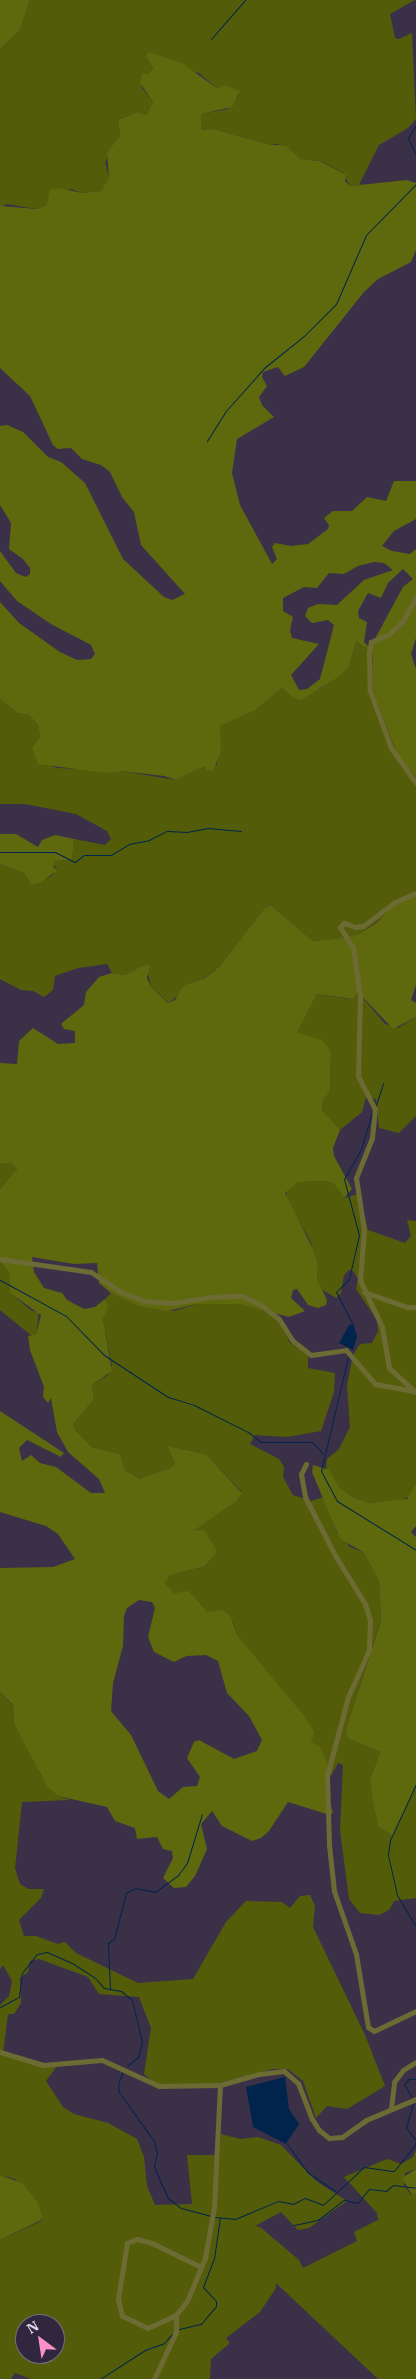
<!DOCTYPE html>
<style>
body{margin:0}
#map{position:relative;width:416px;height:2379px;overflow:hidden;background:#3a3148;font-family:"IBM Plex Serif",serif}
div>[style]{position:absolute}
.green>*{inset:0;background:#535d09}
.forest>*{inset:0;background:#5e690e}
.water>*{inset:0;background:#00244c}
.stream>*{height:1px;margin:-0.5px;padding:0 0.5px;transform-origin:0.5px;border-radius:0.5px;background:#00244c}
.minor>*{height:5px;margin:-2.5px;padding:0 2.5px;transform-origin:2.5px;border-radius:2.5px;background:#6d6b34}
span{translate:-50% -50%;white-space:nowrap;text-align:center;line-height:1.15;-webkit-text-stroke:5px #30273e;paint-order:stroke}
.north{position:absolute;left:15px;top:2314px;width:50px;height:50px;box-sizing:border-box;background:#30273e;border:1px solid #756d81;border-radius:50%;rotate:329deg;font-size:14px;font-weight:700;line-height:20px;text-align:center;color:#ddd7e6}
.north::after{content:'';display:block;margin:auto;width:18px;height:22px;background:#f890cb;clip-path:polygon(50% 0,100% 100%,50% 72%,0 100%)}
</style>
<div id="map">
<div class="green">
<i style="clip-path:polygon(30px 0,415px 0,390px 14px,395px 38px,399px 39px,412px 33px,416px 119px,408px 128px,379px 145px,359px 185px,350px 186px,343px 173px,321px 161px,300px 159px,278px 144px,267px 144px,214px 129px,201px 130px,201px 114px,228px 109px,239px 95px,230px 88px,218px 89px,199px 73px,147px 59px,153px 68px,148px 74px,142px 74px,142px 88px,153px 102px,146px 115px,138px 112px,118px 120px,120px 136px,105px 162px,109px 177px,101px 191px,82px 193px,70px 189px,50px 198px,48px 205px,37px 209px,6px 204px,3px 207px,0 206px,0 49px,20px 30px)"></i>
<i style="clip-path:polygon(356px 641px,373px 653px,372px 683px,376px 700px,398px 756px,416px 777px,416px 894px,359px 934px,334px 939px,313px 941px,271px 905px,264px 909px,220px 966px,204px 978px,184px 985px,181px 993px,169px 1003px,151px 987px,146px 964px,124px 975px,112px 973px,107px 964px,78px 968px,55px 976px,53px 990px,44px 997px,33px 991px,21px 990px,0 979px,0 864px,24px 873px,31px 885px,52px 876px,57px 868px,52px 865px,54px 861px,72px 860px,74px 839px,105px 845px,111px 839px,107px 831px,76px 814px,25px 804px,0 804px,0 699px,17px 713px,29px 715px,38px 725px,40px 737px,34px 753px,37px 759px,57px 768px,121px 771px,176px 780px,205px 766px,217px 765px,220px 726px,256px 710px,282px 688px,293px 698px,305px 695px,321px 688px,349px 667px)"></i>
<i style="clip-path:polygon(358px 992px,385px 1024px,398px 1028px,416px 1017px,416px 1116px,399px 1133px,379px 1128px,376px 1099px,366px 1097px,362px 1112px,340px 1130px,322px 1110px,323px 1101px,330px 1091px,331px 1051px,297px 1033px,317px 994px,349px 999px)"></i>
<i style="clip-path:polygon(11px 1163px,17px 1169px,0 1189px,0 1164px)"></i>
<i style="clip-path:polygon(327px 1181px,334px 1184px,344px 1198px,358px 1194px,368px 1230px,405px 1243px,411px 1236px,407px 1220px,416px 1221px,416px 1484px,411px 1495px,401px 1501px,370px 1503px,354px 1498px,340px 1488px,326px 1468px,327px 1459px,339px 1449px,350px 1427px,347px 1385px,353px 1355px,360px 1344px,372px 1343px,378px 1331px,377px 1320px,356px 1289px,358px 1279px,353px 1271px,349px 1270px,344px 1275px,341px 1293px,336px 1298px,321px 1289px,317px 1279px,318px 1263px,310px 1240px,286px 1199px,287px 1189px,298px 1182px)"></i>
<i style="clip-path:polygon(0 1262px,9px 1272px,10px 1293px,32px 1311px,39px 1312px,36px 1334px,32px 1336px,0 1310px)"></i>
<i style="clip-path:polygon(111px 1293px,138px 1306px,174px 1311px,197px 1304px,251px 1304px,277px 1316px,290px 1343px,308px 1355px,308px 1368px,335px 1373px,334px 1392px,321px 1431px,287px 1437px,255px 1435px,250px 1444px,279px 1459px,284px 1467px,283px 1477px,293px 1495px,311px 1501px,324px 1497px,337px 1533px,350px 1547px,363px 1552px,379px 1581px,381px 1620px,345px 1732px,349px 1739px,380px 1752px,370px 1780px,378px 1827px,393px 1836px,416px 1785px,416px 1898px,394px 1901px,389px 1910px,379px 1915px,360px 1913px,349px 1899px,340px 1830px,343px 1765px,338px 1763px,331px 1776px,329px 1767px,311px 1742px,312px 1733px,238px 1636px,233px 1622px,208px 1612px,188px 1592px,174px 1593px,165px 1583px,170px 1575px,203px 1567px,215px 1555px,197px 1532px,192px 1531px,237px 1501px,242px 1492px,206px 1454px,167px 1446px,175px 1463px,170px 1468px,139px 1479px,125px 1470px,120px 1454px,92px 1447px,75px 1430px,73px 1424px,94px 1399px,92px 1385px,108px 1375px,112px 1366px,103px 1319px,107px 1306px,105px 1299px)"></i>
<i style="clip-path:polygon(evenodd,0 1692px,13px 1706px,14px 1724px,37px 1764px,40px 1774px,58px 1796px,70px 1800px,22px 1802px,15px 1868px,20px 1884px,28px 1889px,44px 1889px,41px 1898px,19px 1920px,24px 1936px,36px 1936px,58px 1944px,65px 1942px,76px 1953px,138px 1983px,193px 1979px,226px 1922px,246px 1901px,282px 1902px,290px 1908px,300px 1896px,310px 1895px,315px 1906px,313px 1927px,365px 2035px,385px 2086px,347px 2109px,327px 2106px,316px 2118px,303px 2081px,288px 2069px,273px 2069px,211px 2085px,156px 2084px,144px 2074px,151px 2028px,139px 1997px,99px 1994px,88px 1977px,39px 1959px,30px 1961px,28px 1972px,20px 1978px,21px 2003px,14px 2014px,8px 2014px,3px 2053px,57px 2066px,46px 2081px,63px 2107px,74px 2114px,108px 2123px,137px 2139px,144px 2157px,147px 2186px,155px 2205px,192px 2204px,187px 2155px,219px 2155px,221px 2134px,240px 2139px,258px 2137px,281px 2145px,316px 2181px,347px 2201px,309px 2228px,298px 2230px,281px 2212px,255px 2226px,260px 2227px,299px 2260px,303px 2268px,357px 2241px,354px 2232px,378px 2220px,377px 2213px,344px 2177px,387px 2159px,401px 2164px,413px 2157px,416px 2150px,416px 2169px,405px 2173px,404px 2185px,411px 2195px,416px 2193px,416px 2379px,378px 2379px,276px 2283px,276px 2288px,260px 2312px,226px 2338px,230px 2343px,211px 2359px,210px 2379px,31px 2379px,15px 2373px,11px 2379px,0 2379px,0 2240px,41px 2221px,42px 2216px,39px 2204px,15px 2179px,0 2175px,0 2005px,9px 1996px,12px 1981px,3px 1965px,0 1969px,0 1692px,25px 2324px,55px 2324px,55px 2354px,25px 2354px,25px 2324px)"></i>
</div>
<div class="forest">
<i style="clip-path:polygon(0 0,30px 0,20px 30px,0 49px)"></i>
<i style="clip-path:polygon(evenodd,148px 52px,182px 63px,218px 89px,224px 85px,240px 91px,232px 107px,201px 114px,201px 130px,214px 129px,267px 144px,286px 146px,300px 159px,320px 161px,346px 175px,345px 181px,350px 186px,407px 180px,416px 183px,416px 250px,411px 262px,378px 279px,364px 292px,304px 367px,285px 376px,278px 367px,263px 372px,262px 377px,267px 386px,259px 397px,262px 405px,274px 417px,237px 439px,232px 473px,240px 505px,272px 564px,277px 559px,272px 547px,275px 543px,291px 546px,308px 544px,328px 529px,329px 525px,324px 518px,333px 511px,352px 511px,367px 497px,386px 501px,394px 481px,416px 481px,416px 519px,394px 531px,382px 546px,392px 551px,410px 554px,416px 549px,416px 638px,411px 654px,416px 669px,416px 777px,398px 756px,376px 700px,372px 683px,373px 653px,356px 641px,349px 667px,338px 677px,301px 700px,293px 698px,282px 688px,256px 710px,220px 726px,221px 751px,213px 771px,206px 770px,205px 766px,176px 780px,164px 776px,121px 771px,106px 773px,38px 764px,32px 748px,40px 737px,38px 725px,29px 715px,17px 713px,0 699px,0 602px,19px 623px,60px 652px,77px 660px,91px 659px,95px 654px,91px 645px,51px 624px,17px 601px,0 581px,0 551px,16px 573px,26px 577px,30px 574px,30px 568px,23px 559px,9px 549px,11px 523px,0 505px,0 426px,7px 425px,23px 432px,48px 457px,61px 462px,85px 483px,123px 559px,164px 597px,172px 600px,185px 594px,141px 545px,134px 512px,122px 497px,110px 472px,101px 465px,82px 459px,71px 448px,58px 449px,53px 445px,30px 396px,0 368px,0 206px,37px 209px,47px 205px,50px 190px,59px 188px,82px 193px,101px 191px,109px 177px,107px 153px,120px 136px,118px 120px,138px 112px,146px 115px,153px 102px,140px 83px,142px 74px,148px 74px,153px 68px,146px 57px,148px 52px,374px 562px,384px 563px,393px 570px,364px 580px,337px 605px,318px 604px,308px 608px,305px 616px,312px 623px,328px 620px,334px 625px,320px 679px,307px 689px,299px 690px,291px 675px,319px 644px,292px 638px,290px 630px,293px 617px,283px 611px,283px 598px,304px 587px,317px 588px,329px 573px,344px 574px,358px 566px,374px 562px,148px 52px,403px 569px,413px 579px,403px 587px,370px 648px,364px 642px,367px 622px,359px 618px,358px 611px,368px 593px,381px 598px,388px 583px,403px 569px)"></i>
<i style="clip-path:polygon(0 834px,16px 834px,38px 847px,42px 840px,55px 835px,74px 839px,72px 860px,54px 861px,53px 867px,58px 870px,41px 882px,31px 885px,24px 873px,0 864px)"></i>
<i style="clip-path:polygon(evenodd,416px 894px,416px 985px,411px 1000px,416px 1003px,416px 1017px,393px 1029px,358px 992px,353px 999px,317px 994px,297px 1033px,322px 1040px,331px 1051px,330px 1091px,323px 1101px,322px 1110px,340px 1130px,333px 1148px,334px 1156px,352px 1189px,344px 1198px,334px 1184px,327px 1181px,298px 1182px,285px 1193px,313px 1249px,318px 1263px,317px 1279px,327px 1300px,326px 1305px,318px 1308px,308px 1305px,297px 1289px,293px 1290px,291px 1298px,305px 1311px,289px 1317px,240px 1304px,196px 1304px,168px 1311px,138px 1306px,111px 1293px,99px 1283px,97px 1263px,74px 1264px,32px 1257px,34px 1272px,44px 1288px,62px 1293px,67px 1300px,84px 1309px,95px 1307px,105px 1299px,108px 1306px,103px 1319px,112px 1371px,92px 1385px,94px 1399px,73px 1424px,75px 1430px,92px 1447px,120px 1454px,125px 1470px,139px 1479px,170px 1468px,175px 1463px,167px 1446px,206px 1454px,242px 1493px,237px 1501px,193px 1531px,204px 1530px,216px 1549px,215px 1555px,203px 1567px,170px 1575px,165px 1583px,174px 1593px,188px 1591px,208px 1612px,221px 1610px,229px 1614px,238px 1636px,304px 1716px,314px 1732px,311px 1742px,320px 1747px,329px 1767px,329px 1801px,333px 1812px,330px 1815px,288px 1802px,269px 1831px,261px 1838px,252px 1841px,222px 1826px,212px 1811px,201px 1824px,207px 1849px,195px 1876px,186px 1887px,174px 1888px,163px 1878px,173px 1858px,172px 1851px,163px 1849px,157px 1837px,137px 1839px,135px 1828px,115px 1821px,107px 1807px,58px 1796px,47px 1786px,14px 1724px,13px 1705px,0 1692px,0 1568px,53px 1567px,75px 1559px,58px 1534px,46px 1526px,0 1512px,0 1411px,64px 1453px,61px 1457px,27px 1440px,19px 1448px,22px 1461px,31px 1455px,40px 1463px,56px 1467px,91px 1493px,105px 1493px,99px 1479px,68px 1452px,57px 1432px,51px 1398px,48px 1403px,43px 1397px,44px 1387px,30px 1350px,28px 1336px,36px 1334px,41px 1315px,10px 1293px,9px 1272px,0 1262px,0 1189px,17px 1169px,11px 1163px,0 1164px,0 1063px,17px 1064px,19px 1041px,33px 1028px,58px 1044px,75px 1043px,75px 1031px,64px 1029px,61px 1024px,84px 1005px,86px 992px,99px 977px,112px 973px,124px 975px,146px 964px,150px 966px,147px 978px,151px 987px,168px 1003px,175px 1000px,184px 985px,205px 978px,220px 966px,264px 909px,271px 905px,313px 941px,334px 939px,359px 934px,379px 921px,391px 907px,416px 894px,139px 1600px,152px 1602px,155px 1608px,148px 1637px,154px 1652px,174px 1662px,186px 1656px,206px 1655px,218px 1661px,227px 1693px,249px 1716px,262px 1740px,257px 1751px,234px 1759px,199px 1740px,194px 1742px,187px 1758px,200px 1777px,197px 1786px,183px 1787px,169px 1799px,158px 1791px,131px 1735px,111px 1711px,113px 1683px,123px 1646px,124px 1616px,127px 1608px,139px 1600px)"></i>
<i style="clip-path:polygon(313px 1465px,329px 1470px,340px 1488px,354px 1498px,370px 1503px,407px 1499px,416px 1484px,416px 1526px,411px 1532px,416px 1537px,416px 1785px,393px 1836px,378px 1827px,372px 1795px,370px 1780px,380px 1752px,349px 1739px,345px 1732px,381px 1621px,379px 1581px,363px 1552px,340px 1539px,312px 1472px)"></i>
<i style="clip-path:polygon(416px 2169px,416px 2193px,412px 2195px,402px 2178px)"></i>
<i style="clip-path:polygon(0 2175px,22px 2183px,39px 2204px,42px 2216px,41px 2220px,0 2240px)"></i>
</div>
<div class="water">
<i style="clip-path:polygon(353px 1324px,357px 1336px,353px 1350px,339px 1343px,349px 1325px)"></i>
<i style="clip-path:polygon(285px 2077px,289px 2109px,299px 2124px,286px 2144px,253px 2127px,246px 2087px)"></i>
</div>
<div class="stream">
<i style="left:211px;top:39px;width:52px;rotate:-48.9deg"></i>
<i style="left:416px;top:125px;width:15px;rotate:122deg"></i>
<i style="left:408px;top:138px;width:19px;rotate:65deg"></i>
<i style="left:207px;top:441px;width:34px;rotate:-58deg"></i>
<i style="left:225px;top:412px;width:59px;rotate:-48.4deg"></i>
<i style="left:264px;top:368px;width:51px;rotate:-38.7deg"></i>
<i style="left:304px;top:336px;width:45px;rotate:-45deg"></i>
<i style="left:336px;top:304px;width:75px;rotate:-66.5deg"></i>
<i style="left:366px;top:235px;width:71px;rotate:-45.6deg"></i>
<i style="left:0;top:852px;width:55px"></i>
<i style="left:55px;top:852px;width:22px;rotate:27deg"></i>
<i style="left:75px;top:862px;width:11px;rotate:-38deg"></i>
<i style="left:84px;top:855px;width:27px"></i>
<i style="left:111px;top:855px;width:21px;rotate:-31deg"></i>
<i style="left:129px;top:844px;width:20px;rotate:-11deg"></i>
<i style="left:149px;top:840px;width:20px;rotate:-27deg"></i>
<i style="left:167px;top:831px;width:20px;rotate:3deg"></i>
<i style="left:187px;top:832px;width:20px;rotate:-11deg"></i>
<i style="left:207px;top:828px;width:34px;rotate:5deg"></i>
<i style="left:376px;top:1105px;width:23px;rotate:-72deg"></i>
<i style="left:0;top:1280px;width:75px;rotate:28.6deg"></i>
<i style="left:66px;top:1316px;width:54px;rotate:45.7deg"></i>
<i style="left:104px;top:1355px;width:77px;rotate:33.3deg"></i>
<i style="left:168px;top:1397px;width:27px;rotate:17deg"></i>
<i style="left:194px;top:1405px;width:60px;rotate:26.6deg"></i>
<i style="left:248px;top:1432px;width:16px;rotate:38deg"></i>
<i style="left:261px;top:1442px;width:51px"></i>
<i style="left:312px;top:1442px;width:16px;rotate:47deg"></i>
<i style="left:353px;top:1325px;width:37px;rotate:-117deg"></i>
<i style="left:336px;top:1292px;width:18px;rotate:-45deg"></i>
<i style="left:349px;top:1279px;width:45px;rotate:-77.2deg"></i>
<i style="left:359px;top:1235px;width:58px;rotate:-105deg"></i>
<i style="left:344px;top:1179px;width:34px;rotate:-60deg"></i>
<i style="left:361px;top:1149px;width:37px;rotate:-73deg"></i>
<i style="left:348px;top:1357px;width:117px;rotate:103.3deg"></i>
<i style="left:321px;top:1471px;width:34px;rotate:62deg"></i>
<i style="left:337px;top:1501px;width:93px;rotate:31.8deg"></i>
<i style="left:416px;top:1784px;width:62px;rotate:114.9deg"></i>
<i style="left:390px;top:1840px;width:15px;rotate:98deg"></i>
<i style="left:388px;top:1855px;width:41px;rotate:77.3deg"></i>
<i style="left:397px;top:1895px;width:37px;rotate:59deg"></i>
<i style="left:110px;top:1989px;width:46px;rotate:-92.5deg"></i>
<i style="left:108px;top:1943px;width:7px;rotate:-34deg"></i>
<i style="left:114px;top:1939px;width:48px;rotate:-75.4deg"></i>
<i style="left:126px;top:1893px;width:10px;rotate:-29deg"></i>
<i style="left:135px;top:1888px;width:20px;rotate:11deg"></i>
<i style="left:155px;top:1892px;width:29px;rotate:-36deg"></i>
<i style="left:178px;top:1875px;width:15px;rotate:-53deg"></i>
<i style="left:187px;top:1863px;width:51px;rotate:-73deg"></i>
<i style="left:0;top:2007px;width:21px;rotate:-28deg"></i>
<i style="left:19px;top:1997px;width:24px;rotate:-83deg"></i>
<i style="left:22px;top:1973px;width:24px;rotate:-52deg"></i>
<i style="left:37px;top:1954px;width:10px;rotate:-11deg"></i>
<i style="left:47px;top:1952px;width:27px;rotate:24deg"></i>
<i style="left:72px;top:1963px;width:27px;rotate:33deg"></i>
<i style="left:95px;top:1978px;width:13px;rotate:48deg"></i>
<i style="left:104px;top:1988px;width:17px;rotate:10deg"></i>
<i style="left:121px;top:1991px;width:14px;rotate:39deg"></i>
<i style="left:132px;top:2000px;width:43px;rotate:76.6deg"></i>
<i style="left:142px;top:2042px;width:16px;rotate:105deg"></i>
<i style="left:138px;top:2057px;width:14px;rotate:141deg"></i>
<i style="left:123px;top:2071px;width:14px;rotate:111deg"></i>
<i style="left:118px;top:2084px;width:8px;rotate:83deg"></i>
<i style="left:119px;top:2092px;width:60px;rotate:54.5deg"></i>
<i style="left:154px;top:2141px;width:11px;rotate:75deg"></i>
<i style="left:157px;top:2152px;width:15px;rotate:101deg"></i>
<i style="left:154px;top:2167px;width:34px;rotate:66deg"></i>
<i style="left:168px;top:2198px;width:16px;rotate:38deg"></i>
<i style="left:181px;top:2208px;width:31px;rotate:15deg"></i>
<i style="left:411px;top:2096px;width:14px;rotate:-120deg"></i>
<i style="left:404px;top:2084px;width:7px;rotate:-45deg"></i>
<i style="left:409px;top:2079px;width:7px"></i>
<i style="left:287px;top:2144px;width:34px;rotate:54deg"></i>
<i style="left:307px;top:2172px;width:34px;rotate:34deg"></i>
<i style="left:215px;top:2217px;width:20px;rotate:6deg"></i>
<i style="left:235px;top:2219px;width:47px;rotate:-22.7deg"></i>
<i style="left:278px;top:2201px;width:15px;rotate:11deg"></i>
<i style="left:293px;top:2204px;width:13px;rotate:-27deg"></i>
<i style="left:305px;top:2198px;width:19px;rotate:21deg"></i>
<i style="left:323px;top:2205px;width:56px;rotate:-42.8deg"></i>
<i style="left:364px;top:2167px;width:30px;rotate:8deg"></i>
<i style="left:394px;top:2171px;width:33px;rotate:-51deg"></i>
<i style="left:415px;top:2145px;width:5px;rotate:-79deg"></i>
<i style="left:416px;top:2140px;width:16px;rotate:-130deg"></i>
<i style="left:406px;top:2128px;width:25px;rotate:-74deg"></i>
<i style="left:294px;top:2225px;width:25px;rotate:-12deg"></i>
<i style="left:318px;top:2220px;width:33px;rotate:-38deg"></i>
<i style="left:344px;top:2200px;width:14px;rotate:12deg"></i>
<i style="left:358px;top:2203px;width:18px;rotate:-52deg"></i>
<i style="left:369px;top:2189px;width:17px;rotate:7deg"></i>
<i style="left:386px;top:2191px;width:9px;rotate:-41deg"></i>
<i style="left:393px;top:2185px;width:23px;rotate:7deg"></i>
<i style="left:179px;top:2329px;width:23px;rotate:-13deg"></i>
<i style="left:201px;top:2324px;width:23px;rotate:-50deg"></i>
<i style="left:216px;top:2306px;width:5px;rotate:-90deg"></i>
<i style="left:216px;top:2301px;width:19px;rotate:-133deg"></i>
<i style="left:203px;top:2287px;width:30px;rotate:-69deg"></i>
<i style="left:214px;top:2259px;width:42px;rotate:-81.9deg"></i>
<i style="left:100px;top:2379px;width:54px;rotate:-32.8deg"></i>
<i style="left:145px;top:2350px;width:20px;rotate:-20deg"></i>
<i style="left:164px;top:2343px;width:12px;rotate:-48deg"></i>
</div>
<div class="minor">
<i style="left:416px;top:597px;width:29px;rotate:119deg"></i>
<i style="left:402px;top:622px;width:18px;rotate:137deg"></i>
<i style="left:389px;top:634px;width:20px;rotate:156deg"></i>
<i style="left:371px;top:642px;width:10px;rotate:101deg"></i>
<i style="left:369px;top:652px;width:39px;rotate:89deg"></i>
<i style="left:370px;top:691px;width:61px;rotate:69.8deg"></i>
<i style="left:391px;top:748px;width:43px;rotate:54.5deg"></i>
<i style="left:416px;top:893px;width:23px;rotate:157deg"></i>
<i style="left:395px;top:902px;width:40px;rotate:143deg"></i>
<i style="left:363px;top:926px;width:8px;rotate:173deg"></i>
<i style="left:355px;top:927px;width:12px;rotate:-160deg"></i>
<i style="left:344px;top:923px;width:6px;rotate:135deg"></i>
<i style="left:340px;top:927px;width:25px;rotate:58deg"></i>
<i style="left:353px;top:948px;width:49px;rotate:81.7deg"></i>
<i style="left:360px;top:996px;width:80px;rotate:91.4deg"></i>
<i style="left:358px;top:1076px;width:37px;rotate:63deg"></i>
<i style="left:375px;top:1109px;width:29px;rotate:96deg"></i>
<i style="left:372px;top:1138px;width:43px;rotate:111.8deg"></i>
<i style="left:356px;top:1178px;width:53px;rotate:81.3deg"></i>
<i style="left:364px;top:1230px;width:50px;rotate:94.6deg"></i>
<i style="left:360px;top:1280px;width:52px;rotate:64.9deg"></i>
<i style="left:382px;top:1327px;width:42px;rotate:80.3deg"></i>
<i style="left:389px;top:1368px;width:36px;rotate:42deg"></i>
<i style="left:0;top:1259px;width:92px;rotate:8.1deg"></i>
<i style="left:91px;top:1272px;width:36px;rotate:34deg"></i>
<i style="left:121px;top:1292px;width:25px;rotate:21deg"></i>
<i style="left:144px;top:1301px;width:29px;rotate:4deg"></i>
<i style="left:173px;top:1303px;width:36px;rotate:-9deg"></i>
<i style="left:209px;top:1297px;width:33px;rotate:-2deg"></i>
<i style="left:242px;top:1296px;width:21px;rotate:25deg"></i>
<i style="left:261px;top:1305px;width:23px;rotate:38deg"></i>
<i style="left:279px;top:1319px;width:26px;rotate:58deg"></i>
<i style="left:293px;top:1341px;width:23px;rotate:38deg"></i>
<i style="left:311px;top:1355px;width:35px;rotate:-8deg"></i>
<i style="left:346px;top:1350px;width:45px;rotate:49.5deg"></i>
<i style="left:375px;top:1384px;width:40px;rotate:10deg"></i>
<i style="left:364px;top:1292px;width:46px;rotate:19.2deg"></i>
<i style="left:407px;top:1307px;width:9px"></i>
<i style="left:306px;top:1464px;width:11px;rotate:117deg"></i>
<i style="left:301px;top:1474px;width:23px;rotate:80deg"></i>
<i style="left:305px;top:1497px;width:68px;rotate:62.7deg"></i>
<i style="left:336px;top:1557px;width:55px;rotate:58.3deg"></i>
<i style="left:365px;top:1604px;width:17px;rotate:73deg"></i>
<i style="left:370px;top:1620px;width:30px;rotate:92deg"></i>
<i style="left:369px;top:1650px;width:51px;rotate:114.1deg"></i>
<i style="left:348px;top:1697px;width:82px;rotate:104.9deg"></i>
<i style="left:327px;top:1776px;width:69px;rotate:88.3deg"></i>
<i style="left:329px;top:1845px;width:46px;rotate:83.8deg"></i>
<i style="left:334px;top:1891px;width:67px;rotate:70.8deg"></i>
<i style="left:356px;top:1954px;width:74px;rotate:80.7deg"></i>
<i style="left:368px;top:2027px;width:7px;rotate:34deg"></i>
<i style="left:374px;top:2031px;width:47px;rotate:-25.5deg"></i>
<i style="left:0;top:2052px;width:45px;rotate:16.8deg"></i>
<i style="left:43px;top:2065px;width:59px;rotate:-4.8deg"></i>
<i style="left:102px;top:2060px;width:63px;rotate:24.5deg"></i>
<i style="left:159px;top:2086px;width:61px;rotate:-0.9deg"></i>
<i style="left:220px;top:2085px;width:41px;rotate:-15.8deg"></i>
<i style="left:259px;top:2074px;width:25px;rotate:-7deg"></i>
<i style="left:284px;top:2071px;width:18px;rotate:41deg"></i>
<i style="left:298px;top:2083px;width:39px;rotate:69deg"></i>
<i style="left:312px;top:2119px;width:13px;rotate:58deg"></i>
<i style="left:319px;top:2130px;width:13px;rotate:39deg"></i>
<i style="left:329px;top:2138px;width:13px;rotate:-4deg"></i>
<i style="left:342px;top:2137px;width:29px;rotate:-35deg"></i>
<i style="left:366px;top:2120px;width:54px;rotate:-22.8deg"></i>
<i style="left:391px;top:2108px;width:26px;rotate:-83deg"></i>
<i style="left:394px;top:2082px;width:15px;rotate:-53deg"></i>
<i style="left:403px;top:2070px;width:15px;rotate:-32deg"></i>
<i style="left:176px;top:2315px;width:31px;rotate:155deg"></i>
<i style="left:148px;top:2328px;width:29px;rotate:-155deg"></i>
<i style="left:122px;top:2316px;width:17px;rotate:-103deg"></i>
<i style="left:118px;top:2299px;width:57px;rotate:-80.9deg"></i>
<i style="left:127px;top:2243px;width:11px;rotate:-22deg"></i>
<i style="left:137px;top:2239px;width:16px;rotate:15deg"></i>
<i style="left:152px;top:2243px;width:55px;rotate:26.1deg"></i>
<i style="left:154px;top:2379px;width:52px;rotate:-64.9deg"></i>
<i style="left:176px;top:2332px;width:17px;rotate:-90deg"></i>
<i style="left:176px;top:2315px;width:18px;rotate:-52deg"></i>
<i style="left:187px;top:2301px;width:47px;rotate:-67.3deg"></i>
<i style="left:205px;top:2258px;width:52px;rotate:-80deg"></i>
<i style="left:214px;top:2207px;width:122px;rotate:-87.2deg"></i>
</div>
<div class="north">N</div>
</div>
